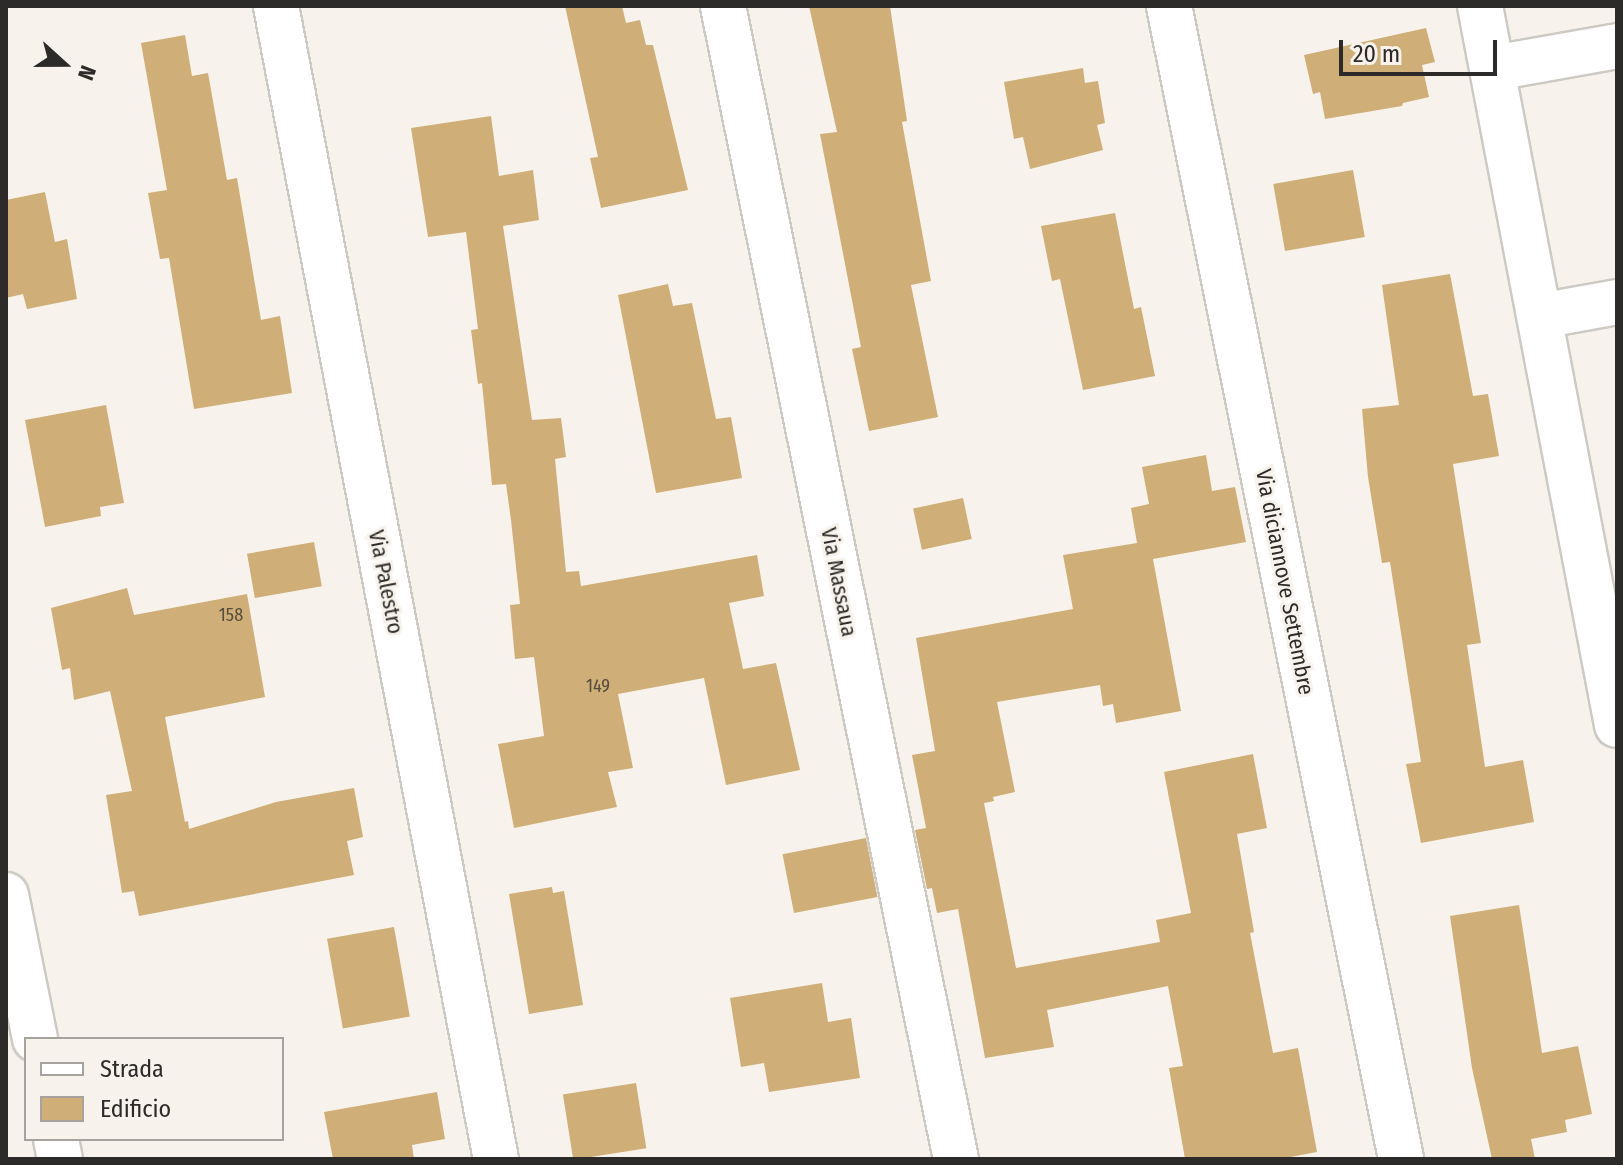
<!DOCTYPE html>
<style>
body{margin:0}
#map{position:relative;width:1623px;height:1165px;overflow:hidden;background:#f7f3ec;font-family:"Fira Sans Condensed",sans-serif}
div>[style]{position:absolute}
.building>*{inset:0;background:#cfae77;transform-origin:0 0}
.roads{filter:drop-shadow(2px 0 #cdc9c3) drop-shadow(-2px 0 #cdc9c3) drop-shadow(0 2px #cdc9c3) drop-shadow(0 -2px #cdc9c3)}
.minor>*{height:44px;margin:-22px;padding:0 22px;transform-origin:22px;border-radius:22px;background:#fff}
span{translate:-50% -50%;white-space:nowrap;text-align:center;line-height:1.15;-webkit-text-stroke:6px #f7f3ec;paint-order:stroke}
.number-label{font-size:18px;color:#564c3c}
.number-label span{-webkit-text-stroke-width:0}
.street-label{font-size:22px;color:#2d2b29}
.frame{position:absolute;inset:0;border:8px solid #2d2b29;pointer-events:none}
.legend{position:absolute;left:24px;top:1037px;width:260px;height:104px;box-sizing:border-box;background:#f7f3ec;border:2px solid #a6a39e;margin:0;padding:10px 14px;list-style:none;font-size:24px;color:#2d2b29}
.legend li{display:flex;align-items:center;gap:16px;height:40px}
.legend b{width:40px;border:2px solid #a6a39e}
.north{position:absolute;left:24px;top:24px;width:80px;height:80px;-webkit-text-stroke:6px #f7f3ec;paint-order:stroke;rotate:111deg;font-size:22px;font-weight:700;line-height:32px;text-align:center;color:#2d2b29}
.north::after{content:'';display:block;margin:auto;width:28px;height:36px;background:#2d2b29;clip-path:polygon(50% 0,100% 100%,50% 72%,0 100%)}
.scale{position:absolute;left:1339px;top:40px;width:158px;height:36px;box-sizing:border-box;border:4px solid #2d2b29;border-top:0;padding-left:10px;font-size:24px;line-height:28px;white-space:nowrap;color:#2d2b29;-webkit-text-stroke:6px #f7f3ec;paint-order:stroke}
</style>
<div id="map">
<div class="building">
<i style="clip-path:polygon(565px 6px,622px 6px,626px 23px,640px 20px,646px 45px,653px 45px,688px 190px,601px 208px,590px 158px,598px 157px)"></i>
<i style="clip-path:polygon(809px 6px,890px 6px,907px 121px,902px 122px,931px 281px,911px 285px,938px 417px,869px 431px,852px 349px,861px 347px,820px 134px,837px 132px)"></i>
<i style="clip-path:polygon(1426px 28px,1435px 62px,1422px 65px,1429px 97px,1403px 103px,1402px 106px,1325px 119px,1320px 92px,1313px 94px,1304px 55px)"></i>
<i style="clip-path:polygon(185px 35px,192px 76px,208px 73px,227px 180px,237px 178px,261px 320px,280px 316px,292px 393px,194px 409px,169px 258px,160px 259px,148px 193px,167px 190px,141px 43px)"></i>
<i style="clip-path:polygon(1083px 68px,1085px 83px,1098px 81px,1105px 123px,1097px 125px,1103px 150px,1030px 169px,1023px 137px,1014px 139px,1004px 82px)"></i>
<i style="clip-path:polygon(491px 116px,499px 176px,533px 170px,539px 220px,503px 226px,532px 420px,561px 418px,566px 457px,555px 459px,566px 572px,579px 571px,581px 586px,757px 555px,764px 596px,729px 603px,743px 669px,776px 663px,800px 770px,726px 785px,704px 678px,618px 694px,633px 768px,608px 772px,617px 807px,514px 828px,498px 744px,544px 736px,534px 657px,515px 659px,510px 605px,520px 604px,511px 520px,506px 484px,492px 485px,482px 383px,478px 384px,471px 330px,478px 329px,466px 232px,428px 237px,411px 128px)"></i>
<i style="left:1353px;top:170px;width:68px;height:81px;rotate:80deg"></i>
<i style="clip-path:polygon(45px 192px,55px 242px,67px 239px,77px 299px,27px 309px,23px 294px,6px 298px,6px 200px)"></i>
<i style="clip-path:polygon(1115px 213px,1134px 309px,1141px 307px,1155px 376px,1083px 390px,1060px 279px,1052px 281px,1041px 226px)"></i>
<i style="clip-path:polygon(1450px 274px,1473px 396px,1488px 394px,1499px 456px,1453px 464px,1481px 643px,1467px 645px,1485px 767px,1523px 760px,1534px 822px,1421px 843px,1406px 764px,1421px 762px,1390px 562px,1382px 563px,1368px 477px,1362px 409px,1399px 405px,1382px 285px)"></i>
<i style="clip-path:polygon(668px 284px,673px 306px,692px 303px,716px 419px,731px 417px,742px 478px,656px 493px,618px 295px)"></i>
<i style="clip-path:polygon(106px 405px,124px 503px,100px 507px,101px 516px,45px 527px,25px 420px)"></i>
<i style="clip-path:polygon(1206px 455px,1212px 491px,1235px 487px,1246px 542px,1153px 559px,1181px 711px,1116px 723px,1113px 704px,1103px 706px,1100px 685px,997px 702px,1015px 792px,993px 797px,994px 801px,984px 803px,1016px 968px,1160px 942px,1156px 920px,1191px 913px,1164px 772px,1253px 754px,1267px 828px,1237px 834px,1254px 932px,1250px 933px,1273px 1053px,1298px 1048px,1317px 1152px,1280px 1159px,1185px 1159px,1169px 1068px,1183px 1066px,1168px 986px,1047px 1010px,1054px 1047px,985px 1058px,958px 909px,937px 913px,932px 888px,927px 889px,915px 830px,926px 828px,912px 755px,935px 751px,916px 638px,1073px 609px,1063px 555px,1137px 543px,1131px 508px,1149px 504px,1142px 467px)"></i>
<i style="left:963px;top:498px;width:42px;height:51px;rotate:78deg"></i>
<i style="left:314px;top:542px;width:45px;height:68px;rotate:80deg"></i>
<i style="clip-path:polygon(127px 588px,134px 615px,247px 594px,265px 697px,165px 717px,185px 822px,188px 821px,189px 829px,276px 802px,354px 788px,363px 837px,347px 841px,354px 875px,139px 916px,134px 891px,122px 893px,106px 795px,132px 791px,110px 691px,74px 700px,70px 668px,62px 670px,51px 608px)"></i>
<i style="left:866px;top:838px;width:60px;height:85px;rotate:79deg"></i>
<i style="clip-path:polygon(552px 887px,553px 893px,564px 891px,583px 1005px,529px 1014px,509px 894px)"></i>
<i style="clip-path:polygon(1519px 905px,1542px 1053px,1578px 1046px,1592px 1114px,1565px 1120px,1567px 1132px,1531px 1139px,1535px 1159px,1492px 1159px,1472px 1068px,1450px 916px)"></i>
<i style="left:394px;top:927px;width:91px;height:68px;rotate:80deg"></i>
<i style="clip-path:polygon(822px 983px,828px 1022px,851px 1018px,860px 1078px,769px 1092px,764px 1063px,741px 1067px,730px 998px)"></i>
<i style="left:636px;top:1083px;width:66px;height:74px;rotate:81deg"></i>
<i style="clip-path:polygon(437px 1092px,445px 1139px,412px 1145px,414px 1159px,333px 1159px,324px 1112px)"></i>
</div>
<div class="roads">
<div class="minor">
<i style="left:276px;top:6px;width:1174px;rotate:79.2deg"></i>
<i style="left:723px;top:6px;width:1176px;rotate:78.58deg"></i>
<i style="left:1169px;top:6px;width:1176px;rotate:78.62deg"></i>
<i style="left:1480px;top:6px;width:732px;rotate:79.21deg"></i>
<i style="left:1494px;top:68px;width:125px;rotate:-10.1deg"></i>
<i style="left:1540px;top:316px;width:78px;rotate:-10.3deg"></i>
<i style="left:6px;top:895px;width:147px;rotate:78.6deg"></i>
<i style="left:56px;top:1139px;width:20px;rotate:79deg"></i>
</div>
</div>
<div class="number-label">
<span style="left:231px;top:615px">158</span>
<span style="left:598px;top:686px">149</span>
</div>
<div class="street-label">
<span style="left:386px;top:582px;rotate:79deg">Via Palestro</span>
<span style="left:839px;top:582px;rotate:79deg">Via Massaua</span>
<span style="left:1285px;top:582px;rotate:79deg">Via diciannove Settembre</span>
</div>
<div class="frame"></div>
<ul class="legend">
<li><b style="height:10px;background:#fff"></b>Strada</li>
<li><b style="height:22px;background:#cfae77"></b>Edificio</li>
</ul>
<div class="north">N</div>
<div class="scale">20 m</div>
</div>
